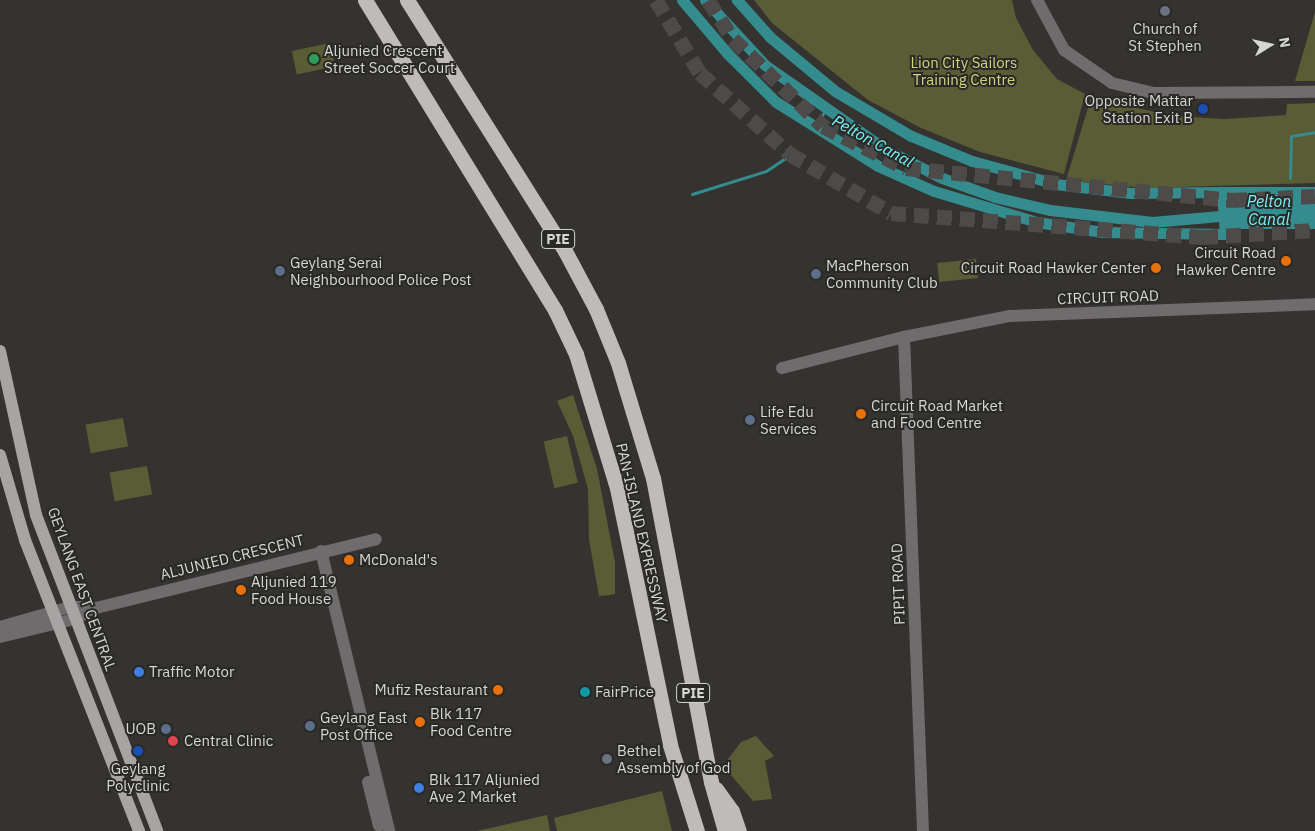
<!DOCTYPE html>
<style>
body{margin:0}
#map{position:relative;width:1315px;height:831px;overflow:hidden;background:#343330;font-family:"IBM Plex Sans",sans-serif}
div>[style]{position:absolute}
.green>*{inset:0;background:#5a5c35;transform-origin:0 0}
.water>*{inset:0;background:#358c8f;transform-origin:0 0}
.stream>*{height:3px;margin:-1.5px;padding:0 1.5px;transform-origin:1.5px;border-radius:1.5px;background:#358c8f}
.canal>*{height:11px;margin:-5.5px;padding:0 5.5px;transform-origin:5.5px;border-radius:5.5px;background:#358c8f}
.highway-tunnel>*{height:15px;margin-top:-7.5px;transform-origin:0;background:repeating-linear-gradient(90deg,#4c4b49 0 15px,transparent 0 23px)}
.minor>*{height:12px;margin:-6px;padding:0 6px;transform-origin:6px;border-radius:6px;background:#6e6c6c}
.major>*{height:12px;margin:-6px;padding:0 6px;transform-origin:6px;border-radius:6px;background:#a9a4a4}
.highway>*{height:15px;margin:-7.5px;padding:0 7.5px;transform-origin:7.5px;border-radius:7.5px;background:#c0bbbb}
.dots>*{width:14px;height:14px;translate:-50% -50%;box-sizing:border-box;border:2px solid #2a2926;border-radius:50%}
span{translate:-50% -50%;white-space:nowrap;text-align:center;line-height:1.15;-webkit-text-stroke:4px #2a2926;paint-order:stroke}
.shield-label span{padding:1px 4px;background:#2a2926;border:1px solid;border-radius:4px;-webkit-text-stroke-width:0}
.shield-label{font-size:14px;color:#d6d6d4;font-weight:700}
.poi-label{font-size:15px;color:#d6d6d4}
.left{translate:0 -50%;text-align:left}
.right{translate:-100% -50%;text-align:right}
.park-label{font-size:15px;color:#d1d67d}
.street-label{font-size:15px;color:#d6d6d4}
.water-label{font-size:16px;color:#75f2f7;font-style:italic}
.north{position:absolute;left:1245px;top:20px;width:50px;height:50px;-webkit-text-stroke:4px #2a2926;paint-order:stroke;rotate:80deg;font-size:14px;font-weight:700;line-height:20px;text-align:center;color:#d6d6d4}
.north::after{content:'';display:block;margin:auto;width:18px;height:22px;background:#d6d6d4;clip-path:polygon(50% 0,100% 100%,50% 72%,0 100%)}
</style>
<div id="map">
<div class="green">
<i style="clip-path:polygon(754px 0,1012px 0,1016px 18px,1033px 50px,1057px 79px,1085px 94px,1064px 174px,980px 152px,921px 128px,868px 100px,772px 23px)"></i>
<i style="clip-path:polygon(1315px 12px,1315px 81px,1295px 81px)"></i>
<i style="left:330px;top:43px;width:24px;height:39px;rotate:78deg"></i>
<i style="clip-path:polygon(1091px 98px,1173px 116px,1225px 119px,1286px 115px,1287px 104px,1315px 103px,1315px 183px,1144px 188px,1066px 180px)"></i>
<i style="left:976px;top:259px;width:19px;height:39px;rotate:84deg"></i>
<i style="clip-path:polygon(573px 395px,597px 469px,615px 562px,615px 594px,610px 595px,599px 596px,589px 540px,588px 489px,573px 436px,557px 401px)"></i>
<i style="left:123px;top:418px;width:29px;height:38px;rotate:80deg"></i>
<i style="left:567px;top:436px;width:48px;height:24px;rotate:77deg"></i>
<i style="left:147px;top:466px;width:29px;height:38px;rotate:80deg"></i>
<i style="clip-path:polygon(756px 736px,774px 756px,765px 761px,772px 799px,753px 801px,730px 774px,728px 759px,741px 742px)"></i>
<i style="clip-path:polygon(662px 791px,672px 831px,557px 831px,554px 818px)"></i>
<i style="clip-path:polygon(547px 815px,550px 831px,477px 831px)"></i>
</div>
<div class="water">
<i style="left:1315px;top:187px;width:42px;height:93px;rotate:90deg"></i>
</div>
<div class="stream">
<i style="left:815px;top:128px;width:23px;rotate:-61deg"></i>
<i style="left:1290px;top:178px;width:42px;rotate:-88.6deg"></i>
<i style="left:1291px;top:136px;width:24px;rotate:-9deg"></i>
<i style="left:692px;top:194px;width:77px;rotate:-17.3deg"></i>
<i style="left:766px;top:171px;width:23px;rotate:-34deg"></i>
</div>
<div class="canal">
<i style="left:682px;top:0;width:71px;rotate:49.6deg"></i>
<i style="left:728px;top:54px;width:68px;rotate:45deg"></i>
<i style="left:776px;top:102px;width:120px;rotate:32.1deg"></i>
<i style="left:878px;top:166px;width:61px;rotate:24.1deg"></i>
<i style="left:934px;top:191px;width:108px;rotate:16.8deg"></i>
<i style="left:1037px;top:222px;width:66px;rotate:8.7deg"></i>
<i style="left:1102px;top:232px;width:123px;rotate:0.9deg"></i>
<i style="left:1225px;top:234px;width:42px;rotate:-94.1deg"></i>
<i style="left:1222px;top:192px;width:91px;rotate:179.4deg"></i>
<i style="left:1131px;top:193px;width:76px;rotate:-173.2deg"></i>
<i style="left:1056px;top:184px;width:87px;rotate:-164.7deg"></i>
<i style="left:972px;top:161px;width:66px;rotate:-157.7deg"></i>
<i style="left:911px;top:136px;width:88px;rotate:-149.4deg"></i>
<i style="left:835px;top:91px;width:85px;rotate:-140.3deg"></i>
<i style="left:770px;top:37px;width:50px;rotate:-131.7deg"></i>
<i style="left:705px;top:0;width:88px;rotate:47.3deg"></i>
<i style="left:765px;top:65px;width:146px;rotate:35deg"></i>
<i style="left:885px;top:149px;width:64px;rotate:27deg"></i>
<i style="left:942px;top:178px;width:56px;rotate:19.7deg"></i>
<i style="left:995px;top:197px;width:57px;rotate:13.3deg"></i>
<i style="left:1050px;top:210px;width:103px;rotate:6.7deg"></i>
<i style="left:1152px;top:222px;width:79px;rotate:-5.1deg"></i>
</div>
<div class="highway-tunnel">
<i style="left:656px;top:0;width:85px;rotate:58.9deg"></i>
<i style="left:700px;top:73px;width:121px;rotate:42deg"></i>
<i style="left:790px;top:154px;width:117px;rotate:30.3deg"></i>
<i style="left:891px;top:213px;width:313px;rotate:4.4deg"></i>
<i style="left:1203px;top:237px;width:112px;rotate:-3.6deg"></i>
<i style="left:708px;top:0;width:46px;rotate:57.3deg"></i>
<i style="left:733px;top:39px;width:125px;rotate:44deg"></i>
<i style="left:823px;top:126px;width:93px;rotate:26.8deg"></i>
<i style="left:906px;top:168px;width:328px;rotate:5.6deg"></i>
<i style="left:1232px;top:200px;width:83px;rotate:-2.8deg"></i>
</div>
<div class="minor">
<i style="left:1037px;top:0;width:57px;rotate:61.6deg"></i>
<i style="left:1064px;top:50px;width:58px;rotate:34.5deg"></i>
<i style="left:1112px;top:83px;width:42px;rotate:13.7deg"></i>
<i style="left:1153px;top:93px;width:162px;rotate:-0.4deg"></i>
<i style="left:904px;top:337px;width:494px;rotate:87.8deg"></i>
<i style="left:782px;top:368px;width:126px;rotate:-14.3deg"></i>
<i style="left:904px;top:337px;width:107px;rotate:-11.3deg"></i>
<i style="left:1009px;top:316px;width:306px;rotate:-2.2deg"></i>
<i style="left:321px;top:551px;width:288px;rotate:76.3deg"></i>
<i style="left:0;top:627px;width:73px;rotate:-15.9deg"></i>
<i style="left:70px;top:607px;width:11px"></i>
<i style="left:0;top:637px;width:77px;rotate:-13.5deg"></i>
<i style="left:75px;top:619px;width:24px;rotate:-28deg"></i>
<i style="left:96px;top:608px;width:288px;rotate:-13.8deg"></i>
<i style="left:368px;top:782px;width:45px;rotate:76deg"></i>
</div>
<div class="major">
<i style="left:0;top:351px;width:168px;rotate:77.6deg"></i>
<i style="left:36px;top:515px;width:338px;rotate:69deg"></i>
<i style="left:0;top:455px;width:89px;rotate:73.6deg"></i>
<i style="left:25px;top:540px;width:313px;rotate:68.6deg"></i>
</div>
<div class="highway">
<i style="left:365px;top:0;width:364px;rotate:58.5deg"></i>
<i style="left:555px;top:310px;width:49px;rotate:64.5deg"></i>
<i style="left:576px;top:354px;width:140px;rotate:73deg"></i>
<i style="left:617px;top:488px;width:262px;rotate:78.3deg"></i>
<i style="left:670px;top:745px;width:90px;rotate:72.6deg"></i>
<i style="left:407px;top:0;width:297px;rotate:57.8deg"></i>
<i style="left:565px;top:251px;width:66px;rotate:61.9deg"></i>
<i style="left:596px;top:309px;width:58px;rotate:67.8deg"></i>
<i style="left:618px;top:363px;width:120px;rotate:73.1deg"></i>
<i style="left:653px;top:478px;width:309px;rotate:79.2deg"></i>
<i style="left:711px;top:782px;width:51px;rotate:74.1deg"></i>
<i style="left:716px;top:789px;width:27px;rotate:54deg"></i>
<i style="left:732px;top:811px;width:21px;rotate:71deg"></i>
</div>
<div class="dots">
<i style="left:1165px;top:11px;background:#6b7280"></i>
<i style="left:314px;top:59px;background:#2e9e5b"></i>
<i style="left:1203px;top:109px;background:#1a4fb4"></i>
<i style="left:1286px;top:261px;background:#e8710a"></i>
<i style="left:1156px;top:268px;background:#e8710a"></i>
<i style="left:280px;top:271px;background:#5c6f8a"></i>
<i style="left:816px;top:274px;background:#5c6f8a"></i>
<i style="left:861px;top:414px;background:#e8710a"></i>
<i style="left:750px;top:420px;background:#5c6f8a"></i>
<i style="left:349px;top:560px;background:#e8710a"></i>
<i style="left:241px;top:590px;background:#e8710a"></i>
<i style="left:139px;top:672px;background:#3f7fe0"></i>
<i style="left:498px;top:690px;background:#e8710a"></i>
<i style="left:585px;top:692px;background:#0f9aa8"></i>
<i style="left:420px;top:722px;background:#e8710a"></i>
<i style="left:310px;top:726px;background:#5c6f8a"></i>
<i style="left:166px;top:729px;background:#5c6f8a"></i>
<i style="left:173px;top:741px;background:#e0444e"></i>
<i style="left:138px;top:751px;background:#1a4fb4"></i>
<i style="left:607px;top:759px;background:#6b7280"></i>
<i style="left:419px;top:788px;background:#3f7fe0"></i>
</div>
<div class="shield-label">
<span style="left:558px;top:239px">PIE</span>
<span style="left:693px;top:693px">PIE</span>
</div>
<div class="poi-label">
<span style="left:1165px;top:37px">Church of<br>St Stephen</span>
<span class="left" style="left:324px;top:59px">Aljunied Crescent<br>Street Soccer Court</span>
<span class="right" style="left:1193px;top:109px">Opposite Mattar<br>Station Exit B</span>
<span class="right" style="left:1276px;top:261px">Circuit Road<br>Hawker Centre</span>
<span class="left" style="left:290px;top:271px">Geylang Serai<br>Neighbourhood Police Post</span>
<span class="left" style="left:826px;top:274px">MacPherson<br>Community Club</span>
<span class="right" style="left:1146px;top:268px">Circuit Road Hawker Center</span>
<span class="left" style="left:871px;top:414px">Circuit Road Market<br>and Food Centre</span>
<span class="left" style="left:760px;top:420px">Life Edu<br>Services</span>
<span class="left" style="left:359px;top:560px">McDonald's</span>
<span class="left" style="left:251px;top:590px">Aljunied 119<br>Food House</span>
<span class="left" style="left:149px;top:672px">Traffic Motor</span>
<span class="right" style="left:488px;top:690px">Mufiz Restaurant</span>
<span class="left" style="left:595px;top:692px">FairPrice</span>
<span class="left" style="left:430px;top:722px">Blk 117<br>Food Centre</span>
<span class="left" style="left:320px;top:726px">Geylang East<br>Post Office</span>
<span class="right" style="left:156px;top:729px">UOB</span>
<span class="left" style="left:184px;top:741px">Central Clinic</span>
<span class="left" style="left:617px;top:759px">Bethel<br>Assembly of God</span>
<span style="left:138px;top:777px">Geylang<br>Polyclinic</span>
<span class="left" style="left:429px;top:788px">Blk 117 Aljunied<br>Ave 2 Market</span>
</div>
<div class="park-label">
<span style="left:964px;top:71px">Lion City Sailors<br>Training Centre</span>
</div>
<div class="street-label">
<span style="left:1108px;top:297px;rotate:-2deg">CIRCUIT ROAD</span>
<span style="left:642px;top:533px;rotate:77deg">PAN-ISLAND EXPRESSWAY</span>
<span style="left:232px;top:557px;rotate:-14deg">ALJUNIED CRESCENT</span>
<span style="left:898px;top:584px;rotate:-92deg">PIPIT ROAD</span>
<span style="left:82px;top:589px;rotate:70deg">GEYLANG EAST CENTRAL</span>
</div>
<div class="water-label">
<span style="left:873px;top:141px;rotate:29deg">Pelton Canal</span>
<span style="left:1269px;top:210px">Pelton<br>Canal</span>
</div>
<div class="north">N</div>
</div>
